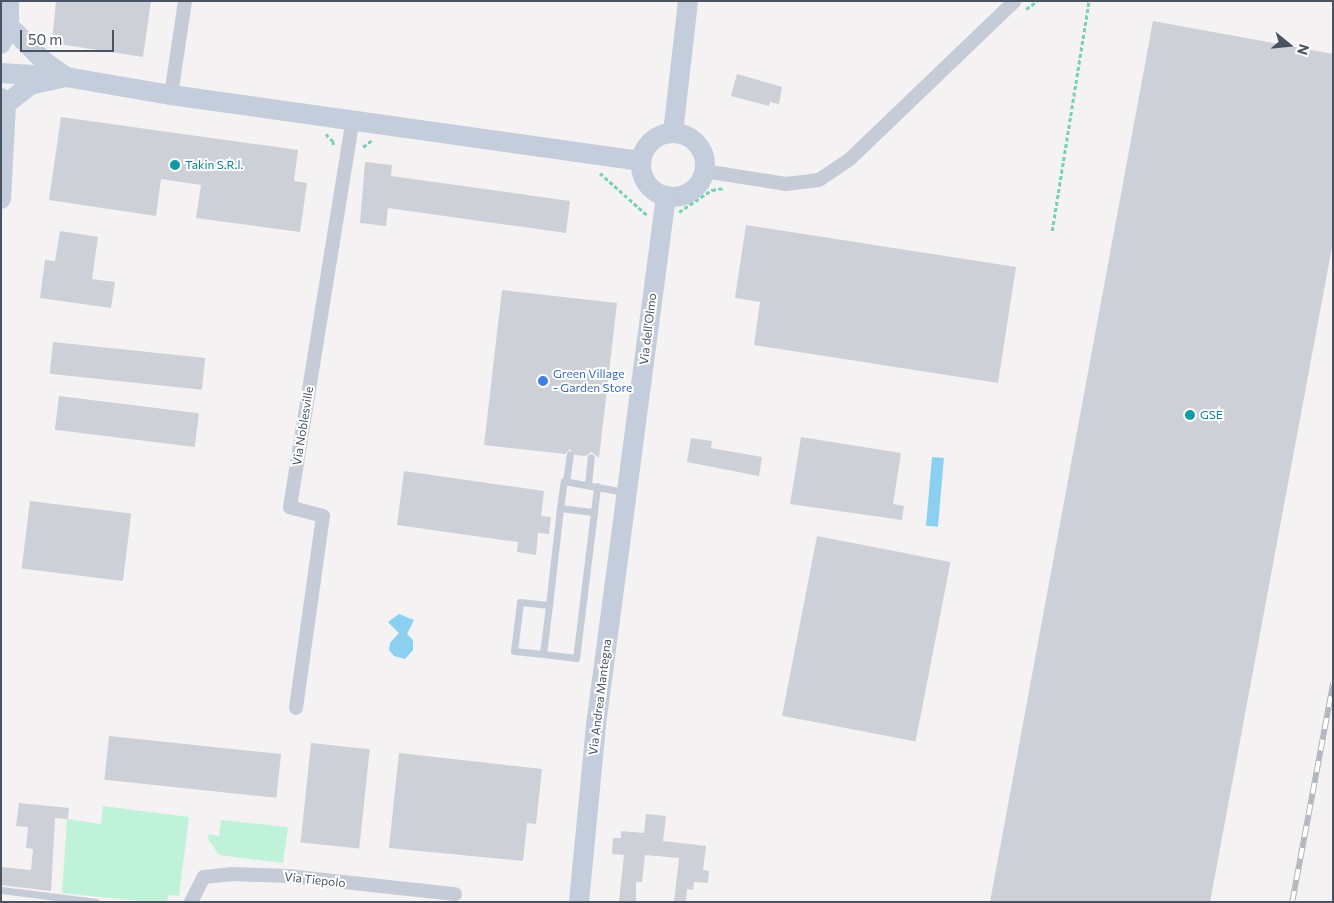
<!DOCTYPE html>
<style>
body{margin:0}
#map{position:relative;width:1334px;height:903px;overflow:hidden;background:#f4f2f2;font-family:Commissioner,sans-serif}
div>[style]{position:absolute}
.green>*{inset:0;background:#c0f2d9}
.water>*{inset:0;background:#8cd0f1;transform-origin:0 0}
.building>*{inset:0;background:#ced0d7;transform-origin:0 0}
.path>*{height:2.5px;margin-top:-1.25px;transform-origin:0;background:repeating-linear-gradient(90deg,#76d2b0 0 4px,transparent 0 6.5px)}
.lane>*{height:7px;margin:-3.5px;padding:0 3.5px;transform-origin:3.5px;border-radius:3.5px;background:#c6ccd7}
.street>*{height:14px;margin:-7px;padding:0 7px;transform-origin:7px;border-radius:7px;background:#c6ccd7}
.secondary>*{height:20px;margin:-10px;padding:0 10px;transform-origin:10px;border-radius:10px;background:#c4cddb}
.secondary>.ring{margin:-10px;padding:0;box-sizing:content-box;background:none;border:20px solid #c4cddb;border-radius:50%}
.rail>*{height:5.5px;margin-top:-2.75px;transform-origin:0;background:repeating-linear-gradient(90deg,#fff 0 11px,#b4b6bd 0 22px);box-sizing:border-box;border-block:1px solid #b4b6bd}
.dots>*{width:14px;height:14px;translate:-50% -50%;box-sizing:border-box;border:2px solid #fff;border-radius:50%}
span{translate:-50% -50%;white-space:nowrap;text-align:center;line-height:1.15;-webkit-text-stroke:4px #fff;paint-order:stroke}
.culture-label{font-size:12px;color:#0d838f}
.left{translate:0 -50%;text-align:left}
.street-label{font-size:12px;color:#495361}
.shop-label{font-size:12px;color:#366cbe}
.frame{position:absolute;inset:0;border:2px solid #495361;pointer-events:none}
.north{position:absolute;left:1264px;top:20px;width:50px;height:50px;-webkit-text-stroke:4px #fff;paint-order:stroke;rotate:107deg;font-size:14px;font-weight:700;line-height:20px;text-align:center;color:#495361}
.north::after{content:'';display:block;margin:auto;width:18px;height:22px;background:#495361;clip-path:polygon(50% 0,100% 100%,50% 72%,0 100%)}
.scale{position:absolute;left:20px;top:30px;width:94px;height:22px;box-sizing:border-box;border:2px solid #495361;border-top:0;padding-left:6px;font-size:15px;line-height:18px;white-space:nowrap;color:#495361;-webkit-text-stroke:4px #fff;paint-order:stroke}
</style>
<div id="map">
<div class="green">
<i style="clip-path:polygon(103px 806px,189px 817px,179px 896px,168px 895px,167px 902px,149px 902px,62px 893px,67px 819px,101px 824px)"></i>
<i style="clip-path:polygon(221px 820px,288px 827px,283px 863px,219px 855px,208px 839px,209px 834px,219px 836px)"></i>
</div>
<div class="water">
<i style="left:932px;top:457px;width:12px;height:69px;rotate:5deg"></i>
<i style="clip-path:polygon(399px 614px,414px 620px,407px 634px,413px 640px,413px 650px,405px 659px,394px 656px,389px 650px,390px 643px,399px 633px,388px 622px)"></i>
</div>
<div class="building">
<i style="clip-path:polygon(56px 1px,151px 1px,143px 57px,52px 43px)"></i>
<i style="clip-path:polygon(1153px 21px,1333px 54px,1333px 242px,1210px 902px,990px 902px)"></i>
<i style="clip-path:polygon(737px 74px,782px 87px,779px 104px,770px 102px,769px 106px,731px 96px)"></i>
<i style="clip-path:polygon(61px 117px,298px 150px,294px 181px,307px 183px,300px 232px,196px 218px,201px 185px,161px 179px,156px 216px,49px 200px)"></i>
<i style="clip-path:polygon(365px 162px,392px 165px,391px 176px,570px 201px,566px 233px,388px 208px,386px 226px,360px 223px)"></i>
<i style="clip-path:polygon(746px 225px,1016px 267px,998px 383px,754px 345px,760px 302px,735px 298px)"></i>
<i style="clip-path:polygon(60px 231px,98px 237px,92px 279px,115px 282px,111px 308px,40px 298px,45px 260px,55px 261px)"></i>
<i style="clip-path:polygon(502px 290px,617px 303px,599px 458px,591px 452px,586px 456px,575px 455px,570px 449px,565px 454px,484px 445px)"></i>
<i style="left:53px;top:342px;width:153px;height:32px;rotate:6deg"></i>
<i style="left:59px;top:396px;width:141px;height:34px;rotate:7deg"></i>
<i style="clip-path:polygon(801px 437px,901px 453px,893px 504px,904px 506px,902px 520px,790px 504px)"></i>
<i style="clip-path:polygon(691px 438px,712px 441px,711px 448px,762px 457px,759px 476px,687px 462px)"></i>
<i style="clip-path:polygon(404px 471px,544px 491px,541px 516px,551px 517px,549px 534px,538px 533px,536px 555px,517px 552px,518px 542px,397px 525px)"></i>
<i style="left:30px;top:501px;width:102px;height:68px;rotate:7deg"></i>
<i style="left:817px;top:536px;width:136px;height:183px;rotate:11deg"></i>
<i style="left:109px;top:736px;width:173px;height:44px;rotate:6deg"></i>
<i style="left:311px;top:743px;width:59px;height:100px;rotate:6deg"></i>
<i style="clip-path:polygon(399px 753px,542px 769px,536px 824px,527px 823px,523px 861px,389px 848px)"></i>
<i style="clip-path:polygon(19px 803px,69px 808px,68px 819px,55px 818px,51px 891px,1px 885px,1px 867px,31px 870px,33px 849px,26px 848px,28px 827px,16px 826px)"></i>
<i style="clip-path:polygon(646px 814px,666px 816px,663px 841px,706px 846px,703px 870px,709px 871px,708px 883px,694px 882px,693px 890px,687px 889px,686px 902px,674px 902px,679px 858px,645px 855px,642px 882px,636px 882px,636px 902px,619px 902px,624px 855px,612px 854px,613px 838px,621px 838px,621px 831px,644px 833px)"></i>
</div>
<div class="path">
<i style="left:1026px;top:9px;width:14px;rotate:-36deg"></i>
<i style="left:326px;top:134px;width:10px;rotate:45deg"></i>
<i style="left:333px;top:141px;width:6px;rotate:81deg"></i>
<i style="left:363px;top:147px;width:11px;rotate:-38deg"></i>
<i style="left:600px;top:173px;width:63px;rotate:41.8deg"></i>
<i style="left:679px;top:212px;width:40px;rotate:-34deg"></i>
<i style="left:712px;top:190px;width:12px;rotate:-9deg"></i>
<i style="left:1052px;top:231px;width:233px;rotate:-80.9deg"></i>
</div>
<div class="lane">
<i style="left:566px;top:482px;width:28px;rotate:-82deg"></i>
<i style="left:588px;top:484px;width:27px;rotate:-84deg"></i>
<i style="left:560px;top:508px;width:34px;rotate:7deg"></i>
<i style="left:594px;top:512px;width:147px;rotate:97deg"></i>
<i style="left:576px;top:658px;width:33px;rotate:-173deg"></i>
<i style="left:543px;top:654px;width:49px;rotate:-83deg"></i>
<i style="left:549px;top:605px;width:98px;rotate:-83.5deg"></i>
<i style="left:560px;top:508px;width:27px;rotate:-82deg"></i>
<i style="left:564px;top:481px;width:61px;rotate:10.4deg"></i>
<i style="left:594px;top:512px;width:26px;rotate:-83deg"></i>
<i style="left:543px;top:654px;width:29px;rotate:-174deg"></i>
<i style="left:514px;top:651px;width:49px;rotate:-83deg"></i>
<i style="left:520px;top:602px;width:29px;rotate:6deg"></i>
<i style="left:1px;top:890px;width:96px;rotate:7.2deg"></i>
</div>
<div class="street">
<i style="left:171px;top:95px;width:95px;rotate:-81.5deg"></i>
<i style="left:704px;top:171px;width:83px;rotate:9deg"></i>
<i style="left:786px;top:184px;width:33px;rotate:-7deg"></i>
<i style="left:819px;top:180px;width:37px;rotate:-34deg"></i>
<i style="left:850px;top:159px;width:228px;rotate:-43.8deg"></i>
<i style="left:296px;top:708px;width:194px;rotate:-82deg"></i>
<i style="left:323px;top:516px;width:34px;rotate:-165deg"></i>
<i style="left:290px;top:507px;width:392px;rotate:-80.8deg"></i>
<i style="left:191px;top:902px;width:28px;rotate:-63deg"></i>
<i style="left:204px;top:877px;width:27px;rotate:-6deg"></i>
<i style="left:231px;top:874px;width:57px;rotate:2deg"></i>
<i style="left:288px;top:876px;width:168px;rotate:6.2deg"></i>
</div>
<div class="secondary">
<i style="left:9px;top:26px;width:52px;rotate:45deg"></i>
<i style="left:46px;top:63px;width:24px;rotate:35deg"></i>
<i style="left:1px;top:44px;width:20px;rotate:-66deg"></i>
<i style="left:9px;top:26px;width:25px;rotate:-90deg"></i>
<i style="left:1px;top:73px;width:48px;rotate:3.6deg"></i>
<i style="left:1px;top:98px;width:8px;rotate:50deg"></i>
<i style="left:6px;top:104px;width:95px;rotate:93deg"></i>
<i style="left:6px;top:104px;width:31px;rotate:-38deg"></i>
<i style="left:30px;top:85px;width:37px;rotate:-13deg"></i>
<i style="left:66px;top:77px;width:107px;rotate:9.7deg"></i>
<i style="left:171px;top:95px;width:475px;rotate:8deg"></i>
<i style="left:673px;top:133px;width:133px;rotate:-83.5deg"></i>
<i class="ring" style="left:641px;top:133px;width:44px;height:44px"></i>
<i style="left:579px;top:902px;width:178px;rotate:-84.5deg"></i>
<i style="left:596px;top:725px;width:534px;rotate:-82.46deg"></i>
</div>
<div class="rail">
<i style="left:1292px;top:902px;width:223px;rotate:-79.4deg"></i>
</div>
<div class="dots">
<i style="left:175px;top:165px;background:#0f9aa8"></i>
<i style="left:543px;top:381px;background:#3f7fe0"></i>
<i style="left:1190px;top:415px;background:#0f9aa8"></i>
</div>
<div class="culture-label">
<span class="left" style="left:185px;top:165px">Takin S.R.l.</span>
<span class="left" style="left:1200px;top:415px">GSE</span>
</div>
<div class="street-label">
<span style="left:648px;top:329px;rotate:-83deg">Via dell'Olmo</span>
<span style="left:303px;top:426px;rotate:-81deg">Via Noblesville</span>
<span style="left:600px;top:697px;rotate:-83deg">Via Andrea Mantegna</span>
<span style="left:315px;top:880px;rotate:6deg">Via Tiepolo</span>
</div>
<div class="shop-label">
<span class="left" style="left:553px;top:381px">Green Village<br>- Garden Store</span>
</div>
<div class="frame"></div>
<div class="north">N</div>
<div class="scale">50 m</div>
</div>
